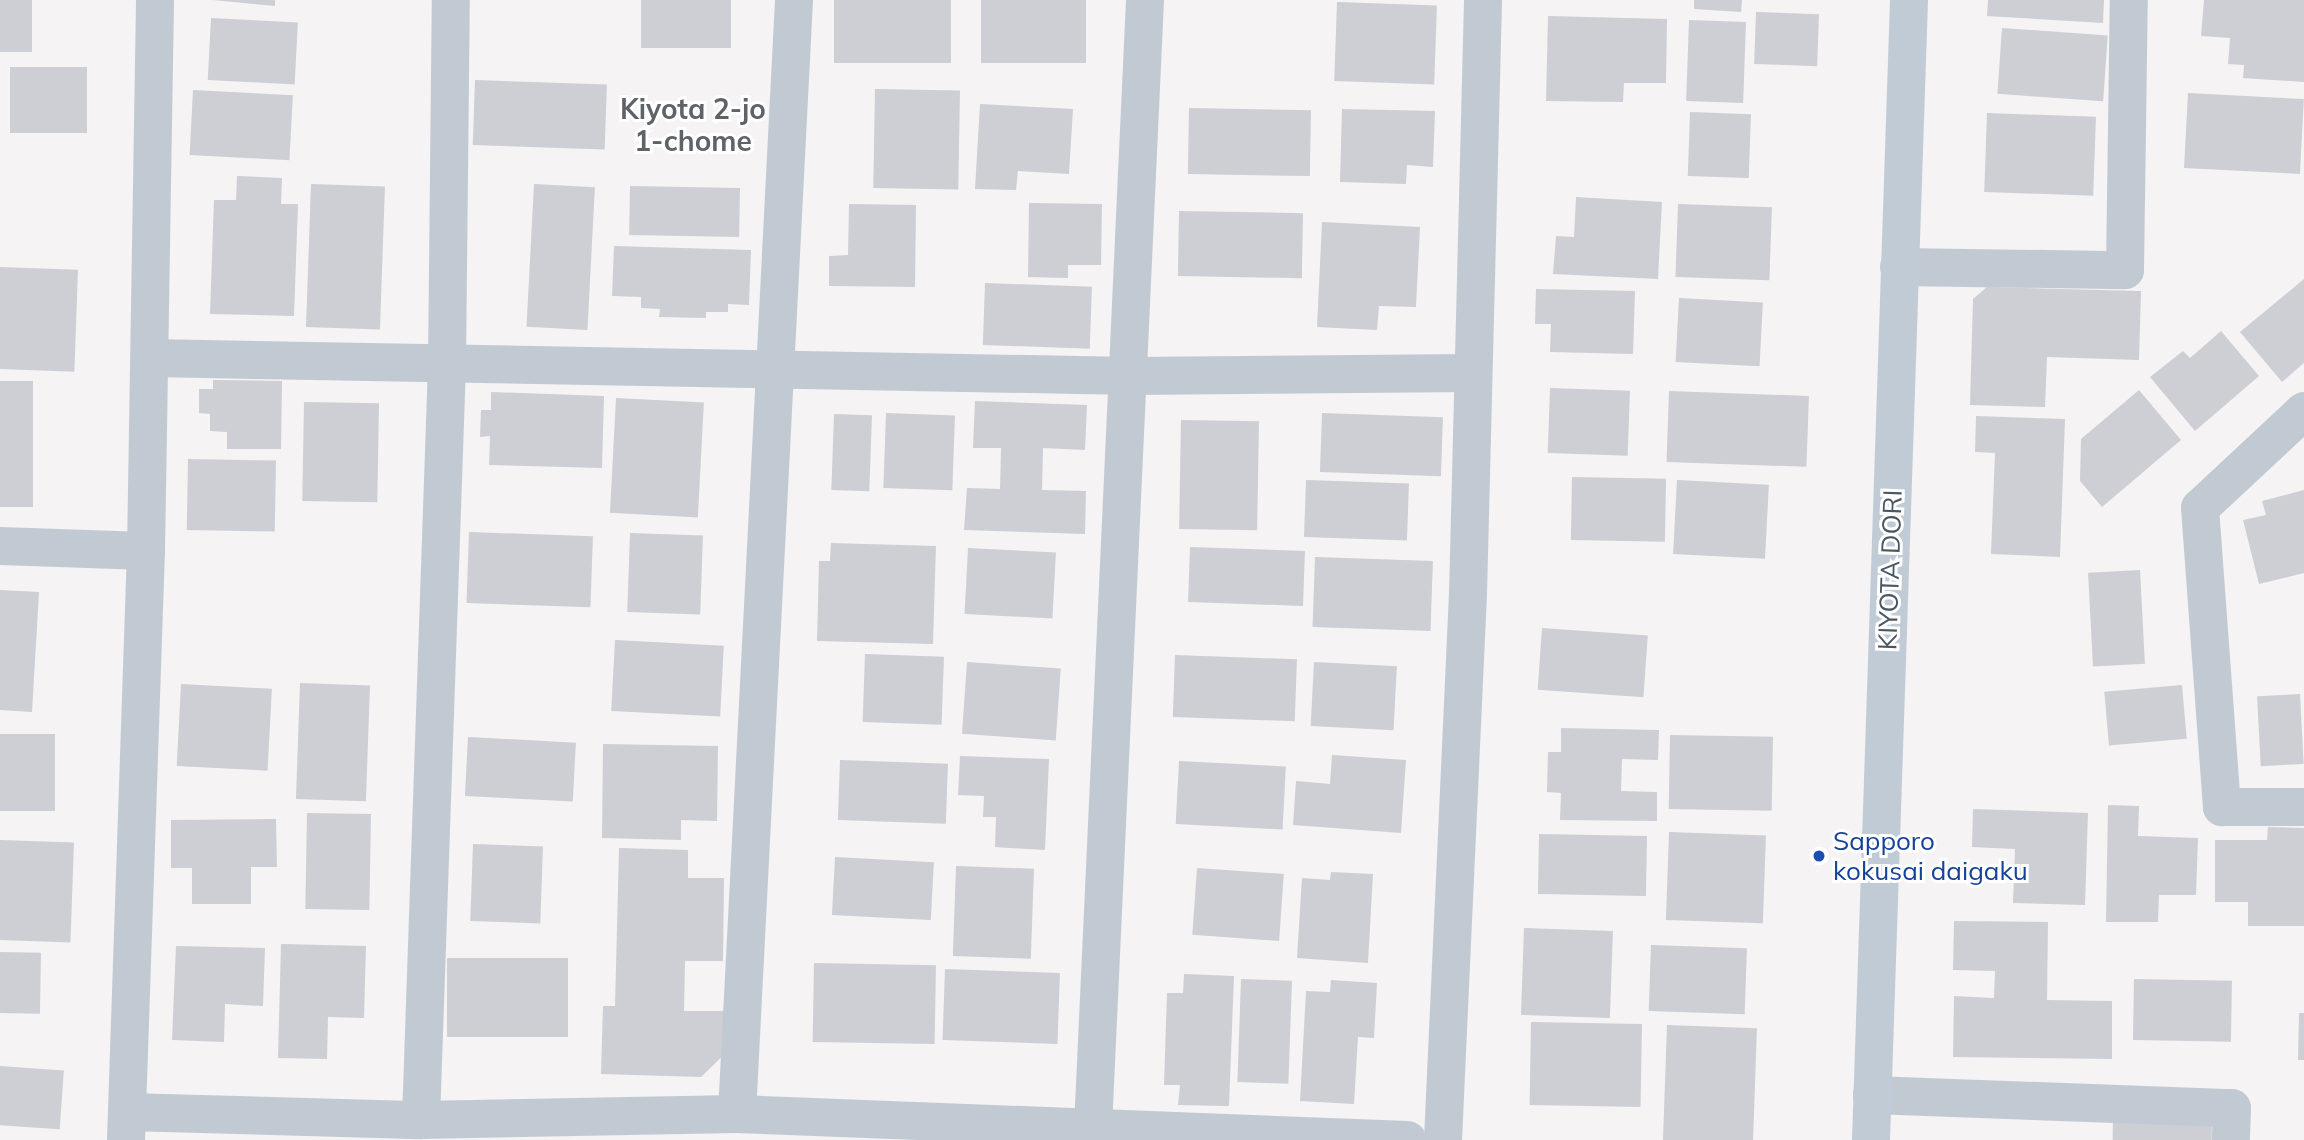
<!DOCTYPE html>
<style>
body{margin:0}
#map{position:relative;width:2304px;height:1140px;overflow:hidden;background:#f5f3f3;font-family:Mulish,sans-serif}
div>[style]{position:absolute}
.building>*{inset:0;background:#cdcfd5;transform-origin:0 0}
.street>*{height:38px;margin:-19px;padding:0 19px;transform-origin:19px;border-radius:19px;background:#c1cad2}
.secondary>*{height:38px;margin:-19px;padding:0 19px;transform-origin:19px;border-radius:19px;background:#c1cbd6}
.dots>*{width:19px;height:19px;translate:-50% -50%;box-sizing:border-box;border:4px solid #fff;border-radius:50%}
span{translate:-50% -50%;white-space:nowrap;text-align:center;line-height:1.15;-webkit-text-stroke:6px #fff;paint-order:stroke}
.street-label{font-size:26px;color:#4a5661}
.transit-label{font-size:26px;color:#164399}
.left{translate:0 -50%;text-align:left}
.neighbourhood-label{font-size:28px;color:#5f6368;font-weight:700}
</style>
<div id="map">
<div class="building">
<i style="left:0;top:0;width:32px;height:52px"></i>
<i style="clip-path:polygon(213px 0,275px 0,275px 6px)"></i>
<i style="left:641px;top:0;width:90px;height:48px"></i>
<i style="left:834px;top:0;width:117px;height:63px"></i>
<i style="left:981px;top:0;width:105px;height:63px"></i>
<i style="clip-path:polygon(1694px 0,1742px 0,1741px 12px,1694px 9px)"></i>
<i style="clip-path:polygon(1988px 0,2104px 0,2103px 23px,1987px 16px)"></i>
<i style="clip-path:polygon(2204px 0,2304px 0,2304px 82px,2243px 78px,2244px 65px,2228px 64px,2230px 38px,2201px 36px)"></i>
<i style="left:1337px;top:2px;width:100px;height:79px;rotate:2deg"></i>
<i style="left:1756px;top:12px;width:63px;height:52px;rotate:2deg"></i>
<i style="clip-path:polygon(1548px 16px,1667px 19px,1666px 83px,1624px 83px,1623px 102px,1546px 101px)"></i>
<i style="left:211px;top:18px;width:87px;height:62px;rotate:3deg"></i>
<i style="left:1689px;top:20px;width:57px;height:81px;rotate:2deg"></i>
<i style="left:2002px;top:28px;width:106px;height:66px;rotate:4deg"></i>
<i style="left:10px;top:67px;width:77px;height:66px"></i>
<i style="left:475px;top:80px;width:132px;height:65px;rotate:2deg"></i>
<i style="left:875px;top:89px;width:85px;height:99px;rotate:1deg"></i>
<i style="left:193px;top:90px;width:100px;height:65px;rotate:3deg"></i>
<i style="left:2188px;top:93px;width:116px;height:75px;rotate:3deg"></i>
<i style="clip-path:polygon(980px 104px,1073px 109px,1069px 174px,1018px 171px,1016px 190px,975px 189px)"></i>
<i style="left:1189px;top:108px;width:122px;height:66px;rotate:1deg"></i>
<i style="clip-path:polygon(1342px 109px,1435px 111px,1433px 167px,1407px 165px,1406px 184px,1340px 182px)"></i>
<i style="left:1690px;top:112px;width:61px;height:64px;rotate:2deg"></i>
<i style="left:1987px;top:113px;width:109px;height:79px;rotate:2deg"></i>
<i style="clip-path:polygon(237px 176px,282px 178px,281px 204px,298px 204px,294px 316px,210px 314px,214px 200px,236px 200px)"></i>
<i style="left:311px;top:184px;width:74px;height:143px;rotate:2deg"></i>
<i style="left:534px;top:184px;width:61px;height:143px;rotate:3deg"></i>
<i style="left:630px;top:186px;width:110px;height:49px;rotate:1deg"></i>
<i style="clip-path:polygon(1576px 197px,1662px 202px,1658px 279px,1553px 274px,1556px 236px,1574px 237px)"></i>
<i style="clip-path:polygon(1029px 203px,1102px 204px,1101px 265px,1068px 265px,1068px 278px,1028px 277px)"></i>
<i style="clip-path:polygon(849px 204px,916px 205px,915px 287px,829px 286px,829px 256px,848px 255px)"></i>
<i style="left:1678px;top:204px;width:94px;height:73px;rotate:2deg"></i>
<i style="left:1179px;top:211px;width:124px;height:65px;rotate:1deg"></i>
<i style="clip-path:polygon(1322px 222px,1420px 227px,1416px 307px,1379px 306px,1377px 330px,1317px 327px)"></i>
<i style="clip-path:polygon(614px 246px,751px 250px,749px 305px,728px 304px,728px 312px,706px 312px,706px 318px,659px 317px,660px 309px,641px 308px,641px 297px,612px 296px)"></i>
<i style="left:0;top:267px;width:78px;height:102px;rotate:2deg"></i>
<i style="clip-path:polygon(2304px 279px,2304px 363px,2282px 382px,2240px 332px)"></i>
<i style="left:985px;top:283px;width:107px;height:62px;rotate:2deg"></i>
<i style="clip-path:polygon(1987px 287px,2141px 291px,2139px 360px,2047px 357px,2045px 407px,1970px 405px,1973px 299px)"></i>
<i style="clip-path:polygon(1536px 289px,1635px 291px,1633px 354px,1550px 352px,1551px 324px,1535px 324px)"></i>
<i style="left:1679px;top:298px;width:84px;height:64px;rotate:3deg"></i>
<i style="clip-path:polygon(2221px 331px,2259px 376px,2195px 431px,2150px 377px,2183px 351px,2190px 358px)"></i>
<i style="clip-path:polygon(213px 380px,282px 381px,281px 449px,227px 449px,227px 432px,210px 431px,210px 414px,199px 413px,199px 389px,213px 389px)"></i>
<i style="left:0;top:381px;width:33px;height:126px"></i>
<i style="left:1550px;top:388px;width:80px;height:65px;rotate:2deg"></i>
<i style="clip-path:polygon(2139px 390px,2181px 440px,2102px 507px,2080px 481px,2081px 439px)"></i>
<i style="left:1669px;top:391px;width:140px;height:71px;rotate:2deg"></i>
<i style="clip-path:polygon(491px 392px,604px 396px,602px 468px,489px 465px,490px 436px,480px 437px,481px 410px,491px 410px)"></i>
<i style="left:616px;top:398px;width:88px;height:115px;rotate:3deg"></i>
<i style="clip-path:polygon(975px 401px,1087px 405px,1085px 450px,1043px 448px,1042px 490px,1086px 491px,1085px 534px,964px 530px,967px 488px,1000px 489px,1001px 448px,973px 448px)"></i>
<i style="left:304px;top:402px;width:75px;height:99px;rotate:1deg"></i>
<i style="left:886px;top:413px;width:69px;height:75px;rotate:2deg"></i>
<i style="left:1322px;top:413px;width:121px;height:59px;rotate:2deg"></i>
<i style="left:834px;top:414px;width:38px;height:76px;rotate:2deg"></i>
<i style="clip-path:polygon(1976px 416px,2065px 419px,2060px 557px,1991px 554px,1995px 453px,1975px 452px)"></i>
<i style="left:1181px;top:420px;width:78px;height:109px;rotate:1deg"></i>
<i style="left:188px;top:459px;width:88px;height:71px;rotate:1deg"></i>
<i style="left:1572px;top:477px;width:94px;height:63px;rotate:1deg"></i>
<i style="left:1306px;top:480px;width:103px;height:57px;rotate:2deg"></i>
<i style="left:1677px;top:480px;width:92px;height:74px;rotate:3deg"></i>
<i style="clip-path:polygon(2304px 490px,2304px 573px,2259px 584px,2243px 520px,2266px 515px,2262px 501px)"></i>
<i style="left:469px;top:532px;width:124px;height:71px;rotate:2deg"></i>
<i style="left:630px;top:533px;width:73px;height:79px;rotate:2deg"></i>
<i style="clip-path:polygon(831px 543px,936px 546px,933px 644px,817px 641px,819px 561px,830px 561px)"></i>
<i style="left:1190px;top:547px;width:115px;height:55px;rotate:2deg"></i>
<i style="left:968px;top:548px;width:88px;height:66px;rotate:3deg"></i>
<i style="left:1315px;top:557px;width:118px;height:70px;rotate:2deg"></i>
<i style="left:2140px;top:570px;width:94px;height:52px;rotate:87deg"></i>
<i style="clip-path:polygon(0 590px,39px 592px,32px 712px,0 710px)"></i>
<i style="left:1542px;top:628px;width:106px;height:62px;rotate:4deg"></i>
<i style="left:615px;top:640px;width:109px;height:71px;rotate:3deg"></i>
<i style="left:865px;top:654px;width:79px;height:68px;rotate:2deg"></i>
<i style="left:1175px;top:655px;width:122px;height:62px;rotate:2deg"></i>
<i style="left:967px;top:662px;width:94px;height:72px;rotate:4deg"></i>
<i style="left:1314px;top:662px;width:83px;height:64px;rotate:3deg"></i>
<i style="left:300px;top:683px;width:70px;height:116px;rotate:2deg"></i>
<i style="left:181px;top:684px;width:91px;height:82px;rotate:3deg"></i>
<i style="left:2182px;top:685px;width:54px;height:78px;rotate:85deg"></i>
<i style="left:2300px;top:694px;width:70px;height:43px;rotate:87deg"></i>
<i style="clip-path:polygon(1561px 728px,1659px 730px,1658px 760px,1622px 759px,1621px 791px,1657px 792px,1657px 821px,1560px 820px,1561px 793px,1547px 792px,1548px 752px,1561px 752px)"></i>
<i style="left:0;top:734px;width:55px;height:77px"></i>
<i style="left:1670px;top:735px;width:103px;height:74px;rotate:1deg"></i>
<i style="left:468px;top:737px;width:108px;height:59px;rotate:3deg"></i>
<i style="clip-path:polygon(603px 744px,718px 746px,717px 821px,681px 820px,681px 840px,602px 838px)"></i>
<i style="clip-path:polygon(1332px 755px,1406px 760px,1401px 833px,1293px 825px,1296px 781px,1330px 784px)"></i>
<i style="clip-path:polygon(960px 756px,1049px 759px,1045px 850px,995px 847px,996px 817px,983px 817px,984px 796px,958px 795px)"></i>
<i style="left:840px;top:760px;width:108px;height:60px;rotate:2deg"></i>
<i style="left:1179px;top:761px;width:107px;height:63px;rotate:3deg"></i>
<i style="clip-path:polygon(2108px 805px,2139px 806px,2138px 836px,2198px 838px,2196px 895px,2159px 895px,2158px 922px,2106px 922px)"></i>
<i style="clip-path:polygon(1973px 809px,2088px 813px,2085px 905px,2013px 903px,2015px 849px,1972px 847px)"></i>
<i style="left:307px;top:813px;width:64px;height:96px;rotate:1deg"></i>
<i style="clip-path:polygon(276px 819px,277px 867px,251px 867px,251px 904px,192px 904px,192px 868px,171px 868px,171px 820px)"></i>
<i style="clip-path:polygon(2268px 827px,2304px 828px,2304px 926px,2248px 926px,2248px 902px,2215px 902px,2215px 840px,2267px 840px)"></i>
<i style="left:1669px;top:832px;width:97px;height:88px;rotate:2deg"></i>
<i style="left:1539px;top:834px;width:108px;height:60px;rotate:1deg"></i>
<i style="left:0;top:840px;width:74px;height:100px;rotate:2deg"></i>
<i style="left:473px;top:844px;width:70px;height:77px;rotate:2deg"></i>
<i style="clip-path:polygon(619px 848px,688px 850px,688px 878px,724px 878px,723px 961px,685px 961px,684px 1011px,732px 1011px,731px 1048px,701px 1077px,601px 1074px,603px 1006px,615px 1006px)"></i>
<i style="left:835px;top:857px;width:99px;height:58px;rotate:3deg"></i>
<i style="left:956px;top:866px;width:78px;height:90px;rotate:2deg"></i>
<i style="left:1197px;top:868px;width:87px;height:67px;rotate:4deg"></i>
<i style="clip-path:polygon(1331px 872px,1373px 874px,1368px 963px,1297px 958px,1302px 878px,1330px 880px)"></i>
<i style="clip-path:polygon(1954px 921px,2048px 922px,2047px 1000px,2112px 1001px,2112px 1059px,1953px 1057px,1954px 996px,1994px 998px,1995px 971px,1953px 970px)"></i>
<i style="left:1524px;top:928px;width:89px;height:87px;rotate:2deg"></i>
<i style="clip-path:polygon(281px 944px,366px 946px,364px 1018px,328px 1017px,327px 1059px,278px 1058px)"></i>
<i style="left:1651px;top:945px;width:96px;height:66px;rotate:2deg"></i>
<i style="clip-path:polygon(176px 946px,265px 948px,263px 1006px,225px 1004px,224px 1042px,172px 1040px)"></i>
<i style="left:0;top:952px;width:41px;height:61px;rotate:1deg"></i>
<i style="left:447px;top:958px;width:121px;height:79px"></i>
<i style="left:814px;top:963px;width:122px;height:79px;rotate:1deg"></i>
<i style="left:945px;top:969px;width:115px;height:71px;rotate:2deg"></i>
<i style="clip-path:polygon(1184px 974px,1234px 976px,1229px 1106px,1178px 1105px,1180px 1085px,1164px 1085px,1167px 993px,1183px 993px)"></i>
<i style="left:1241px;top:979px;width:51px;height:103px;rotate:2deg"></i>
<i style="left:2134px;top:979px;width:98px;height:61px;rotate:1deg"></i>
<i style="clip-path:polygon(1331px 980px,1377px 983px,1374px 1038px,1358px 1037px,1354px 1104px,1300px 1101px,1306px 991px,1330px 992px)"></i>
<i style="clip-path:polygon(2299px 1013px,2304px 1013px,2304px 1060px,2298px 1060px)"></i>
<i style="left:1531px;top:1022px;width:111px;height:83px;rotate:1deg"></i>
<i style="left:1667px;top:1025px;width:90px;height:115px;rotate:2deg"></i>
<i style="left:0;top:1066px;width:64px;height:59px;rotate:4deg"></i>
<i style="left:2113px;top:1117px;width:99px;height:23px;rotate:1deg"></i>
</div>
<div class="street">
<i style="left:1899px;top:267px;width:226px;rotate:0.8deg"></i>
<i style="left:2125px;top:270px;width:270px;rotate:-89.2deg"></i>
<i style="left:151px;top:358px;width:979px;rotate:1.05deg"></i>
<i style="left:1130px;top:376px;width:340px;rotate:-0.5deg"></i>
<i style="left:2304px;top:411px;width:142px;rotate:137deg"></i>
<i style="left:2200px;top:508px;width:300px;rotate:85.8deg"></i>
<i style="left:2222px;top:807px;width:82px"></i>
<i style="left:0;top:546px;width:146px;rotate:2deg"></i>
<i style="left:1872px;top:1095px;width:360px;rotate:2.1deg"></i>
<i style="left:2232px;top:1108px;width:32px;rotate:92deg"></i>
<i style="left:127px;top:1112px;width:294px;rotate:1.6deg"></i>
<i style="left:421px;top:1120px;width:316px;rotate:-1.1deg"></i>
<i style="left:737px;top:1114px;width:671px;rotate:2.22deg"></i>
<i style="left:737px;top:1114px;width:1115px;rotate:-87.07deg"></i>
<i style="left:421px;top:1120px;width:756px;rotate:-88.03deg"></i>
<i style="left:447px;top:364px;width:364px;rotate:-89.4deg"></i>
<i style="left:1093px;top:1128px;width:1129px;rotate:-87.36deg"></i>
<i style="left:126px;top:1140px;width:589px;rotate:-88.06deg"></i>
<i style="left:146px;top:551px;width:551px;rotate:-89.06deg"></i>
<i style="left:1443px;top:1140px;width:547px;rotate:-87.38deg"></i>
<i style="left:1468px;top:594px;width:594px;rotate:-88.55deg"></i>
</div>
<div class="secondary">
<i style="left:1871px;top:1140px;width:1141px;rotate:-88.09deg"></i>
</div>
<div class="dots">
<i style="left:1819px;top:856px;background:#1a4fb4"></i>
</div>
<div class="street-label">
<span style="left:1890px;top:570px;rotate:-88deg">KIYOTA DORI</span>
</div>
<div class="transit-label">
<span class="left" style="left:1833px;top:856px">Sapporo<br>kokusai daigaku</span>
</div>
<div class="neighbourhood-label">
<span style="left:693px;top:125px">Kiyota 2-jo<br>1-chome</span>
</div>
</div>
